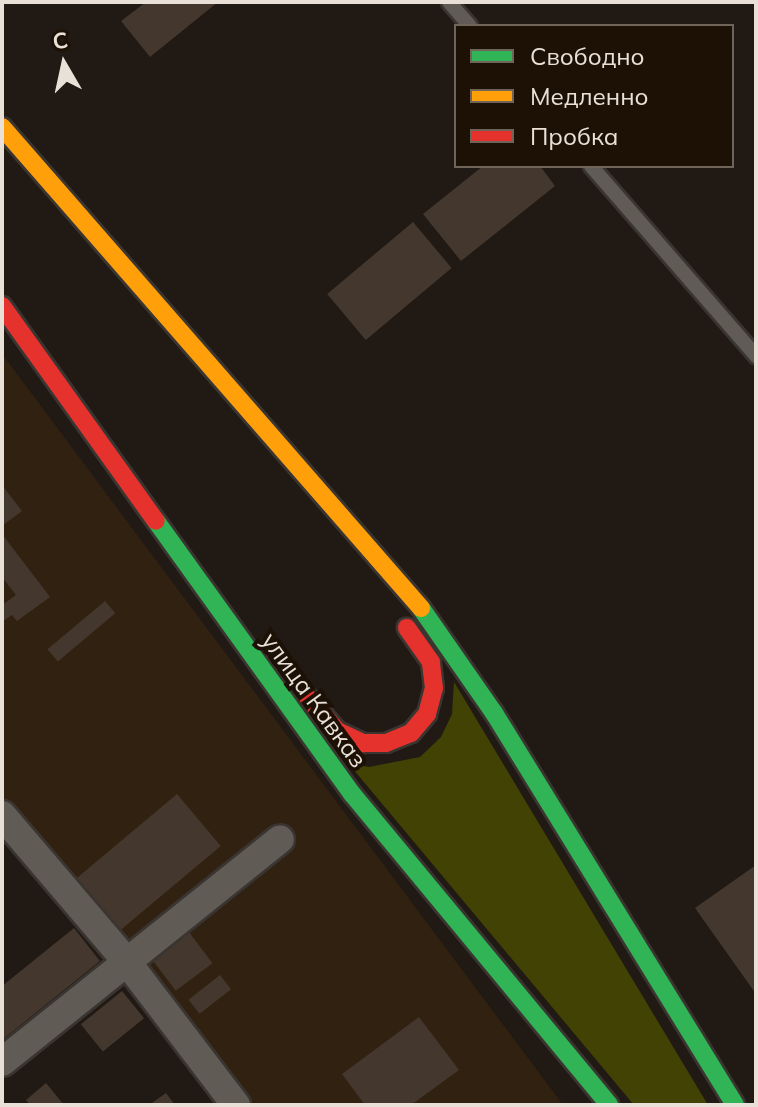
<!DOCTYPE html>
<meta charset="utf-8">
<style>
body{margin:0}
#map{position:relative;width:758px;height:1107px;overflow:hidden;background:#211a14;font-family:Mulish,sans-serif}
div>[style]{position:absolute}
.built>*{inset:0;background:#312111}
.green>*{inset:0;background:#414204}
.building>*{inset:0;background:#44372d;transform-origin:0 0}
.roads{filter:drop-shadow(2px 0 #3a3531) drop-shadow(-2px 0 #3a3531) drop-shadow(0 2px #3a3531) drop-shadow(0 -2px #3a3531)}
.lane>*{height:14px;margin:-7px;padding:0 7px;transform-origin:7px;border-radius:7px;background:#615b56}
.street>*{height:28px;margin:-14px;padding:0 14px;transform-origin:14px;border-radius:14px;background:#615b56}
.fast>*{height:18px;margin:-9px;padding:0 9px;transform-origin:9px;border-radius:9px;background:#30b455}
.slow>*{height:18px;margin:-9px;padding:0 9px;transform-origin:9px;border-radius:9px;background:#ff9f0a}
.jam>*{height:18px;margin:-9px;padding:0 9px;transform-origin:9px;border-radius:9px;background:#e5322d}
span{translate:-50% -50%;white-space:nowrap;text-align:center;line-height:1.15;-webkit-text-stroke:8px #1d1106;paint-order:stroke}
.street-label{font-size:24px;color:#e9e0d8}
.frame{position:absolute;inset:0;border:4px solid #e9e0d8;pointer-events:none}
.legend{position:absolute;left:454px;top:24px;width:280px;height:144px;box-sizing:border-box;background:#1d1106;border:2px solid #6f645a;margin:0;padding:10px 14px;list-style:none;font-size:24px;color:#e9e0d8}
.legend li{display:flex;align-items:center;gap:16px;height:40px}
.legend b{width:40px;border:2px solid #6f645a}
.north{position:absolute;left:24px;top:24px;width:80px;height:80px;-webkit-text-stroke:6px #1d1106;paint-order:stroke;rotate:351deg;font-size:22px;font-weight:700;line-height:32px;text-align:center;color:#e9e0d8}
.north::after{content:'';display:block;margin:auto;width:28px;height:36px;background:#e9e0d8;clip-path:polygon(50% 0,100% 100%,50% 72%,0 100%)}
</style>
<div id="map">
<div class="built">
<i style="clip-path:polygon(2px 354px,563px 1105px,242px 1105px,2px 800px)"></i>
</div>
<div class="green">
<i style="clip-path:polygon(454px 682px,708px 1105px,634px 1105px,348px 763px,369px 767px,420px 757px,441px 737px,452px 714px)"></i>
</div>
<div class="building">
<i style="clip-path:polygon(146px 2px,218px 2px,150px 57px,121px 21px)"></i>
<i style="clip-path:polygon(483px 166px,540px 166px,555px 186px,461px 261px,423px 214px)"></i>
<i style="left:413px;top:222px;width:60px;height:112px;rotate:50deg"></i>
<i style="clip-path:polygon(2px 485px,22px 511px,2px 526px)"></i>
<i style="clip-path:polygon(2px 534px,50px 597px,17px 621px,12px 615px,2px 622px,2px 605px,16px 595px,2px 577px)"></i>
<i style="left:105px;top:601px;width:16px;height:75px;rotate:50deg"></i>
<i style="left:177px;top:794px;width:68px;height:135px;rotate:50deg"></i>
<i style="clip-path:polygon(756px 865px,756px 994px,695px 908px)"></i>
<i style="clip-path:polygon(74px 928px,100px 961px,2px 1040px,2px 986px)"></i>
<i style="left:189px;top:932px;width:39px;height:46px;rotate:53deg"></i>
<i style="left:220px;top:975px;width:18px;height:40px;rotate:52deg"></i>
<i style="left:122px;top:991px;width:35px;height:53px;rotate:51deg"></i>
<i style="clip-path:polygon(419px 1017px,459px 1070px,411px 1105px,365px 1105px,342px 1074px)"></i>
<i style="clip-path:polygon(46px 1083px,64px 1105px,30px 1105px,26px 1100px)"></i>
<i style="clip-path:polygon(166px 1093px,175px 1105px,149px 1105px)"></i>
</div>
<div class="roads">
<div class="lane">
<i style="left:449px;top:2px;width:32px;rotate:49deg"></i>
<i style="left:591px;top:166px;width:252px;rotate:49deg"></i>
</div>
<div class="street">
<i style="left:2px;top:815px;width:193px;rotate:49.6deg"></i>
<i style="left:127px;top:962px;width:180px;rotate:52.7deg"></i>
<i style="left:2px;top:1062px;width:356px;rotate:-38.7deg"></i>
</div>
<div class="fast">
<i style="left:156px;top:521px;width:337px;rotate:54.3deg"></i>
<i style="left:353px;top:795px;width:402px;rotate:50.4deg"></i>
<i style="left:421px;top:608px;width:128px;rotate:55.2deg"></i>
<i style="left:494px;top:713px;width:460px;rotate:58.4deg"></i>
</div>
<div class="slow">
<i style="left:2px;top:127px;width:638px;rotate:48.94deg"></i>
</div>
<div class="jam">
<i style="left:2px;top:306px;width:264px;rotate:54.4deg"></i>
<i style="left:308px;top:697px;width:45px;rotate:49.5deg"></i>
<i style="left:337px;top:731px;width:29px;rotate:25deg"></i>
<i style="left:363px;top:743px;width:23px"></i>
<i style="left:386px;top:743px;width:27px;rotate:-22deg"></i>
<i style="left:411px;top:733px;width:25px;rotate:-50deg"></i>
<i style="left:427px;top:714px;width:27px;rotate:-75deg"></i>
<i style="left:434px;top:688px;width:26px;rotate:-97deg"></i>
<i style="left:431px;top:662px;width:42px;rotate:-125.2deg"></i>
</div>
</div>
<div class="street-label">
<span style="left:314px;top:700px;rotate:54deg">улица Кавказ</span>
</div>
<div class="frame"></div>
<ul class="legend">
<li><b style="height:10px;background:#30b455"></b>Свободно</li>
<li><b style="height:10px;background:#ff9f0a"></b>Медленно</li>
<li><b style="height:10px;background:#e5322d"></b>Пробка</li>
</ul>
<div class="north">С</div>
</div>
